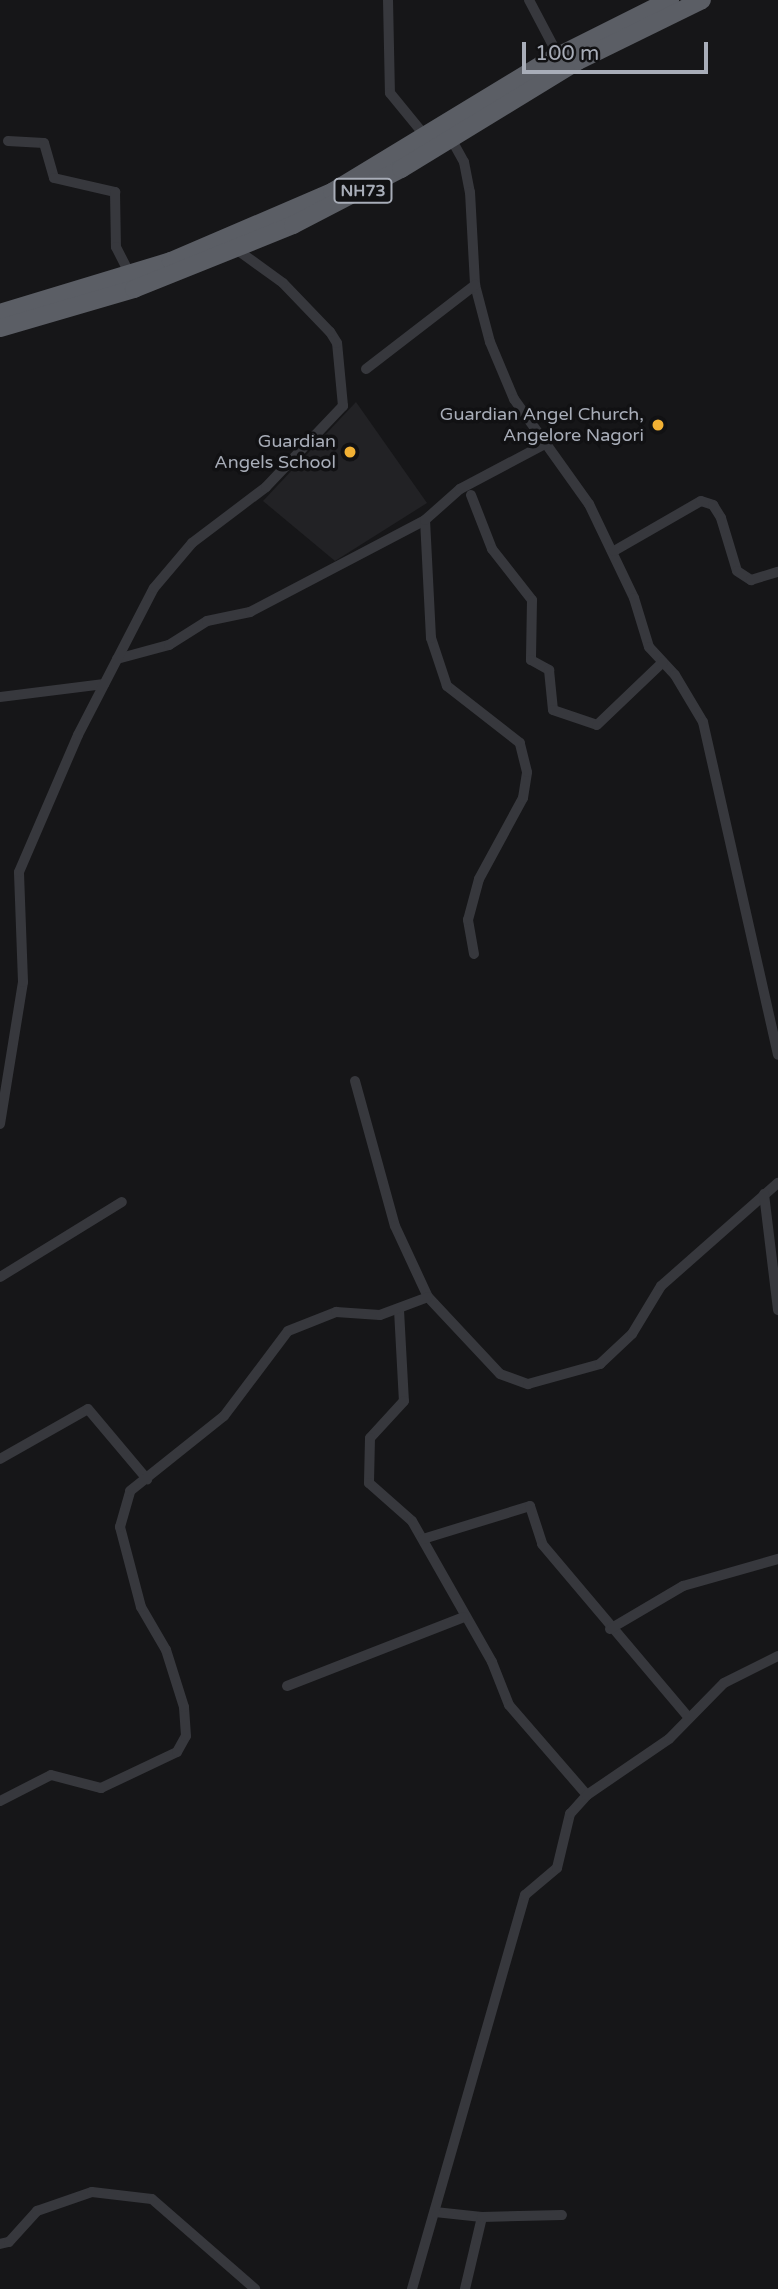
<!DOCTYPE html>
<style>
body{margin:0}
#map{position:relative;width:778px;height:2289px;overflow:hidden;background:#161618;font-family:"Varela Round",sans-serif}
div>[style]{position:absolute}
.built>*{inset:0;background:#222225}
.minor>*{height:10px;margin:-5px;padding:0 5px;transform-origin:5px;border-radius:5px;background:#37383d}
.trunk>*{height:18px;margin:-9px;padding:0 9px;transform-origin:9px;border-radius:9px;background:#5b5e65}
.dots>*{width:19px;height:19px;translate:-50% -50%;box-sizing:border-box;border:4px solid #111113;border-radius:50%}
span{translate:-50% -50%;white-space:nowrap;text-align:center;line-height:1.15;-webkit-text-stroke:7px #111113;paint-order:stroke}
.shield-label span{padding:2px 5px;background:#111113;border:2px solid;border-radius:5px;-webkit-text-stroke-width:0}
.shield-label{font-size:16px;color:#a8adb8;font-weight:700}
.poi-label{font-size:18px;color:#a8adb8}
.right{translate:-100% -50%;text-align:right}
.scale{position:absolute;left:522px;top:42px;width:186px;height:32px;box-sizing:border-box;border:4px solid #a8adb8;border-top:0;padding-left:9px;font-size:21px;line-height:24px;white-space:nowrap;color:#a8adb8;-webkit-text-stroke:5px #111113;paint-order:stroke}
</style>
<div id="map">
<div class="built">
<i style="clip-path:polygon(356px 402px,427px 503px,335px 561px,263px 501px)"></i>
</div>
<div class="minor">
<i style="left:388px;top:0;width:93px;rotate:88.8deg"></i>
<i style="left:390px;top:93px;width:57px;rotate:50.7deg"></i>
<i style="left:529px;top:0;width:62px;rotate:62.2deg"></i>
<i style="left:449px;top:135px;width:31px;rotate:61deg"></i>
<i style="left:464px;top:162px;width:31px;rotate:79deg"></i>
<i style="left:470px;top:192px;width:93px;rotate:86.9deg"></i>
<i style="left:475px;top:285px;width:59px;rotate:75.3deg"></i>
<i style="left:490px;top:342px;width:62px;rotate:67.2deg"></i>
<i style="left:514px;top:399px;width:129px;rotate:54.5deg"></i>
<i style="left:589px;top:504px;width:104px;rotate:64.4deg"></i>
<i style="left:634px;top:598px;width:51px;rotate:73deg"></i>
<i style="left:649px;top:647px;width:38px;rotate:47deg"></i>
<i style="left:675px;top:675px;width:55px;rotate:59.2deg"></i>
<i style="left:703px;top:722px;width:341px;rotate:77.3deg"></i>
<i style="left:8px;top:141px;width:36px;rotate:3deg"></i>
<i style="left:44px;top:143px;width:36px;rotate:74deg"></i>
<i style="left:54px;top:178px;width:63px;rotate:12.9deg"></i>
<i style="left:115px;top:192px;width:55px;rotate:89deg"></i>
<i style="left:116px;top:247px;width:31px;rotate:63deg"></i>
<i style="left:366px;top:369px;width:138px;rotate:-37.6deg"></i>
<i style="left:471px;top:495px;width:58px;rotate:68.7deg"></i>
<i style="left:492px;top:549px;width:65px;rotate:51.9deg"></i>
<i style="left:532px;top:600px;width:60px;rotate:91deg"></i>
<i style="left:531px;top:660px;width:21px;rotate:29deg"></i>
<i style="left:549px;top:670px;width:40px;rotate:84.3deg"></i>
<i style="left:553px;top:710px;width:46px;rotate:18.8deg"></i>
<i style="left:597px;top:725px;width:91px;rotate:-43.7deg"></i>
<i style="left:614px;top:551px;width:100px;rotate:-29.9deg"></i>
<i style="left:701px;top:501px;width:13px;rotate:18deg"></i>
<i style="left:713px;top:505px;width:15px;rotate:58deg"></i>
<i style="left:721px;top:518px;width:55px;rotate:73.2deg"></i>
<i style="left:737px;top:571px;width:17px;rotate:33deg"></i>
<i style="left:751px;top:580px;width:28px;rotate:-17deg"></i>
<i style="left:117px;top:659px;width:54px;rotate:-15.1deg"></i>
<i style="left:169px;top:645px;width:45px;rotate:-32.3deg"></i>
<i style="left:207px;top:621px;width:44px;rotate:-11.8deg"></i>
<i style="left:250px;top:612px;width:198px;rotate:-27.7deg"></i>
<i style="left:0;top:697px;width:105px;rotate:-7.1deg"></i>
<i style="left:474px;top:954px;width:35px;rotate:-100deg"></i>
<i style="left:468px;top:920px;width:42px;rotate:-75deg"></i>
<i style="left:479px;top:879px;width:92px;rotate:-61.5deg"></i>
<i style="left:523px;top:798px;width:26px;rotate:-81deg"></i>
<i style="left:527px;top:772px;width:30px;rotate:-104deg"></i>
<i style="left:520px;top:743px;width:93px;rotate:-142deg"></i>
<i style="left:447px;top:686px;width:51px;rotate:-108.4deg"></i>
<i style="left:431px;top:638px;width:118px;rotate:-92.9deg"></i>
<i style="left:425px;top:520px;width:47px;rotate:-41.5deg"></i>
<i style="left:460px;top:489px;width:98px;rotate:-27.9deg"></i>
<i style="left:355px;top:1081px;width:150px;rotate:74.6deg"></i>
<i style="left:395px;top:1226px;width:78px;rotate:65.1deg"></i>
<i style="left:428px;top:1297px;width:105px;rotate:46.9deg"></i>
<i style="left:500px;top:1374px;width:30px;rotate:20deg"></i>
<i style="left:528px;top:1384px;width:75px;rotate:-15.5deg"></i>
<i style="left:600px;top:1364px;width:44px;rotate:-43.2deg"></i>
<i style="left:632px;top:1334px;width:56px;rotate:-58.9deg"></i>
<i style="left:661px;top:1286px;width:156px;rotate:-41.4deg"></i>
<i style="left:0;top:1124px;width:144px;rotate:-80.8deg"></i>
<i style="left:23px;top:982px;width:110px;rotate:-92.1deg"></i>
<i style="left:19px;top:872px;width:149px;rotate:-66.7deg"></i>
<i style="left:78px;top:735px;width:165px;rotate:-62.7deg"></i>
<i style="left:154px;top:588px;width:59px;rotate:-49.8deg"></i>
<i style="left:192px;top:543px;width:93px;rotate:-37.1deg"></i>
<i style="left:266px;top:487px;width:112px;rotate:-46.5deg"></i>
<i style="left:343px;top:406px;width:63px;rotate:-95.4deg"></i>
<i style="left:337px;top:343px;width:13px;rotate:-122deg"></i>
<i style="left:330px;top:332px;width:68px;rotate:-133.8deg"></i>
<i style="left:283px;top:283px;width:58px;rotate:-144.1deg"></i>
<i style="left:764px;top:1194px;width:117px;rotate:83.1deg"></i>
<i style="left:0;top:1277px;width:143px;rotate:-31.6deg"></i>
<i style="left:399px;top:1310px;width:91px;rotate:86.9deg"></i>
<i style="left:404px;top:1401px;width:50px;rotate:132.6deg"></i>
<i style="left:370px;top:1438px;width:45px;rotate:91.3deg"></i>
<i style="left:369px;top:1483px;width:57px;rotate:41.5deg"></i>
<i style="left:412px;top:1521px;width:162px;rotate:60.4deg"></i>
<i style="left:492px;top:1662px;width:46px;rotate:68.4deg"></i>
<i style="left:509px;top:1705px;width:119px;rotate:49.1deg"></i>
<i style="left:0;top:1459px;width:101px;rotate:-29.6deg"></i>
<i style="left:88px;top:1409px;width:92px;rotate:49.9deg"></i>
<i style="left:423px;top:1539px;width:112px;rotate:-17.1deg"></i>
<i style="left:530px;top:1506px;width:40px;rotate:72deg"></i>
<i style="left:542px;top:1544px;width:226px;rotate:49.8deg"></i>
<i style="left:610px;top:1629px;width:85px;rotate:-30.5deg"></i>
<i style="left:683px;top:1586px;width:99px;rotate:-15.9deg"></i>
<i style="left:287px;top:1686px;width:190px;rotate:-21.3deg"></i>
<i style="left:0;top:1801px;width:57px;rotate:-27deg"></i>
<i style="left:51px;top:1775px;width:52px;rotate:14.6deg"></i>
<i style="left:101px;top:1788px;width:84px;rotate:-25.3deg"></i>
<i style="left:177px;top:1752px;width:18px;rotate:-61deg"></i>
<i style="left:186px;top:1736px;width:29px;rotate:-94deg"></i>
<i style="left:184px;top:1707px;width:60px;rotate:-107.5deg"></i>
<i style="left:166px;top:1650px;width:50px;rotate:-120.2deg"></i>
<i style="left:141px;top:1607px;width:83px;rotate:-104.7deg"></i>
<i style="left:120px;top:1527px;width:37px;rotate:-74deg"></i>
<i style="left:130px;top:1491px;width:120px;rotate:-38.6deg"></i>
<i style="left:224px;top:1416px;width:106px;rotate:-53deg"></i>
<i style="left:288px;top:1331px;width:52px;rotate:-21.6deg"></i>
<i style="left:336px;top:1312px;width:44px;rotate:3.9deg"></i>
<i style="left:380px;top:1315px;width:51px;rotate:-20.6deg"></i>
<i style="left:435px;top:2212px;width:47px;rotate:6.1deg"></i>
<i style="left:482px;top:2217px;width:74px;rotate:103.3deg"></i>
<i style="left:482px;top:2217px;width:80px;rotate:-1.4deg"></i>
<i style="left:0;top:2244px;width:9px;rotate:-13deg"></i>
<i style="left:9px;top:2242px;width:42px;rotate:-47.9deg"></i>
<i style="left:37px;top:2211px;width:58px;rotate:-19.1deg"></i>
<i style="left:92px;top:2192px;width:60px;rotate:6.7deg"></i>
<i style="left:152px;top:2199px;width:137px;rotate:41.1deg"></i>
<i style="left:412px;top:2289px;width:410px;rotate:-74deg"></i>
<i style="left:525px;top:1895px;width:42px;rotate:-40.2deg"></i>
<i style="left:557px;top:1868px;width:56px;rotate:-76.5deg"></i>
<i style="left:570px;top:1814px;width:25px;rotate:-48deg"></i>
<i style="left:587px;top:1795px;width:99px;rotate:-34.3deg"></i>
<i style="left:669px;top:1739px;width:78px;rotate:-45.5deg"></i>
<i style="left:724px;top:1683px;width:60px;rotate:-26.6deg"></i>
</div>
<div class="trunk">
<i style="left:0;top:313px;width:179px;rotate:-16.9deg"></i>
<i style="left:171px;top:261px;width:175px;rotate:-23.2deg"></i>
<i style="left:332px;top:192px;width:248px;rotate:-31.3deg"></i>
<i style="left:544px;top:63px;width:141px;rotate:-26.6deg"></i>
<i style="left:0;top:328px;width:140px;rotate:-16.2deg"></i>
<i style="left:134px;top:289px;width:171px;rotate:-21.9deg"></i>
<i style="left:293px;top:225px;width:122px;rotate:-27.4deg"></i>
<i style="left:401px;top:169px;width:207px;rotate:-31.4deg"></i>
<i style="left:578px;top:61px;width:138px;rotate:-26.2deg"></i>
</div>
<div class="dots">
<i style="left:658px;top:425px;background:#f2b134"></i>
<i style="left:350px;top:452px;background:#f2b134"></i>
</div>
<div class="shield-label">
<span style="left:363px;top:191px">NH73</span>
</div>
<div class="poi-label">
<span class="right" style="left:644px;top:425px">Guardian Angel Church,<br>Angelore Nagori</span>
<span class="right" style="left:336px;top:452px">Guardian<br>Angels School</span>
</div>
<div class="scale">100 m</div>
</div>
